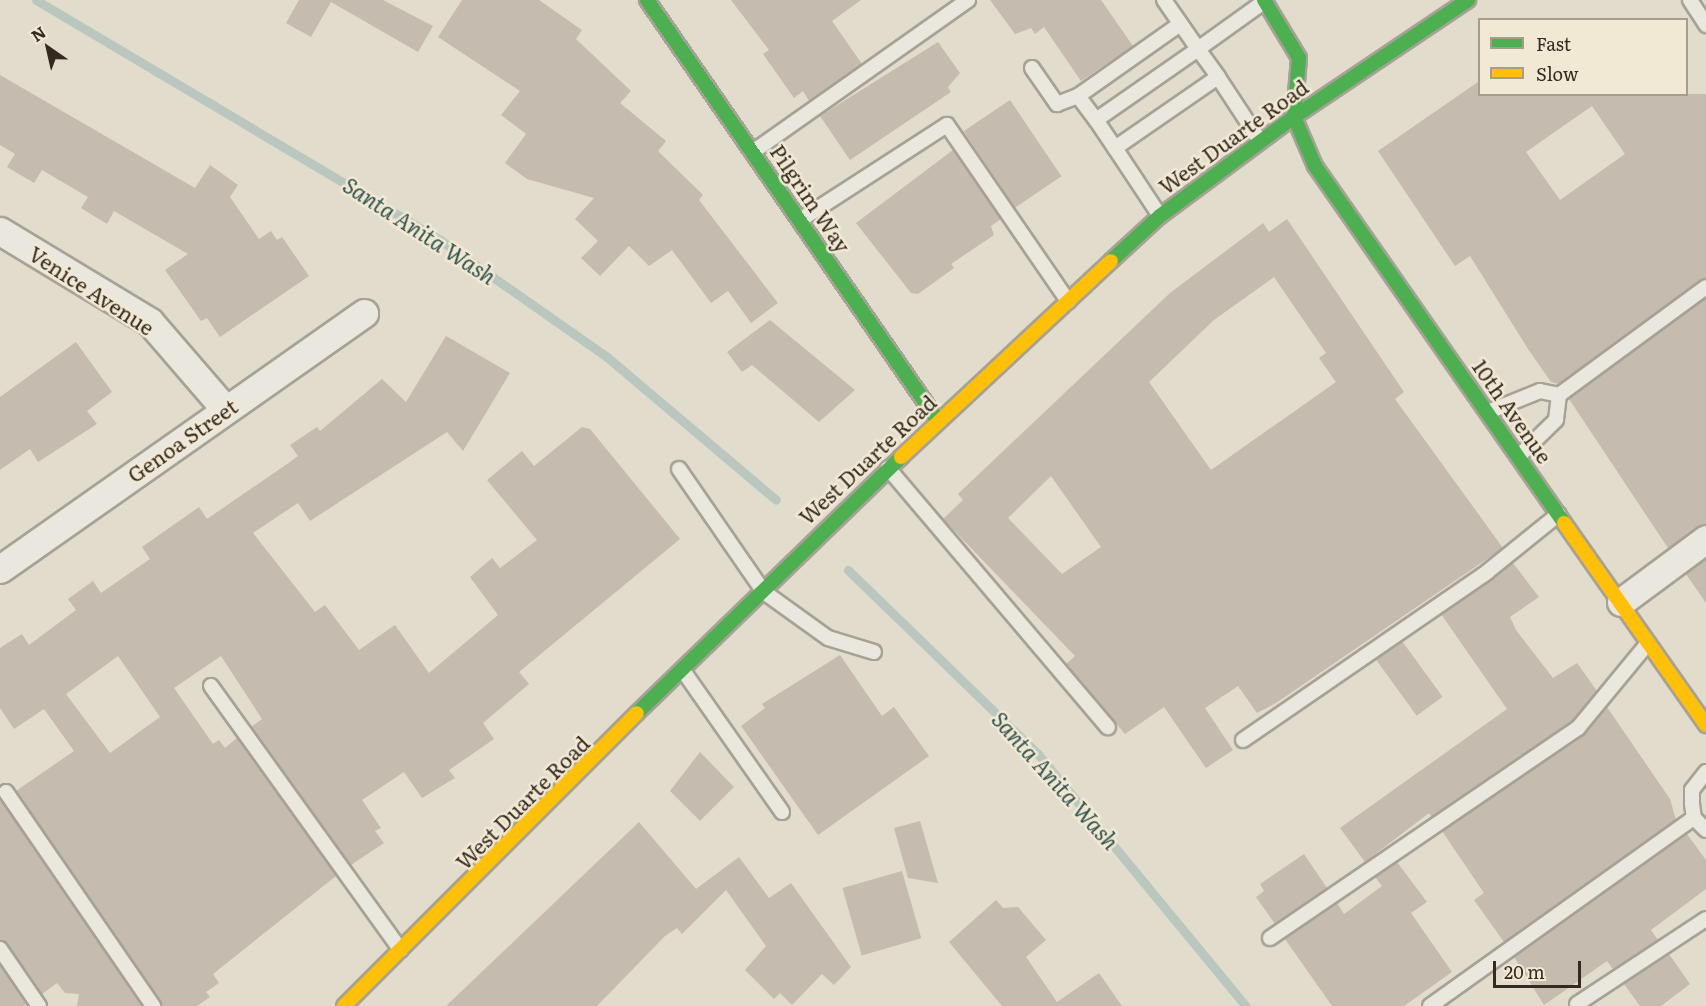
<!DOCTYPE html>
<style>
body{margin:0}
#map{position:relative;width:1706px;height:1006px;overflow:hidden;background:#e2dccd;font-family:Literata,serif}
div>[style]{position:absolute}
.stream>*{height:9px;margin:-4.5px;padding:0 4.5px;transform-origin:4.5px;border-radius:4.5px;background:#b9c7be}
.building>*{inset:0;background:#c5bbaf;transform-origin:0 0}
.roads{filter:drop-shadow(2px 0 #a7a196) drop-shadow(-2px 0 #a7a196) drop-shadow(0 2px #a7a196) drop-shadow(0 -2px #a7a196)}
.lane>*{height:14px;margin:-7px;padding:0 7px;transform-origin:7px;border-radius:7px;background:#eae7df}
.street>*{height:27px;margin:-13.5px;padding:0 13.5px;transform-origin:13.5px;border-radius:13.5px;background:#eae7df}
.fast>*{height:14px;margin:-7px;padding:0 7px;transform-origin:7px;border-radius:7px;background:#4caf50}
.slow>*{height:14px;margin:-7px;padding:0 7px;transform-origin:7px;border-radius:7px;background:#ffc107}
span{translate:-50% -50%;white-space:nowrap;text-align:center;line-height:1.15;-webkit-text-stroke:5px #f2e9d4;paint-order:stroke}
.street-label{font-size:21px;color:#352a20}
.water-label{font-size:22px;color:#305351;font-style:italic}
.legend{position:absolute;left:1478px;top:18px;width:210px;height:78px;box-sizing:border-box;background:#f2e9d4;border:2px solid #a69d8c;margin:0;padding:8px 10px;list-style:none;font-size:18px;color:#352a20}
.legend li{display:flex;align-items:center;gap:12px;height:30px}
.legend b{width:30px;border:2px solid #a69d8c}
.north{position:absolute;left:18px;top:18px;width:60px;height:60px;-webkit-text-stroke:4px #f2e9d4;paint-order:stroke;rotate:326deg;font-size:16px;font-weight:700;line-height:24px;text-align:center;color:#352a20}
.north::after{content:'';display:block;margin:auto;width:21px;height:27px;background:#352a20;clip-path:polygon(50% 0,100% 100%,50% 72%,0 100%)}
.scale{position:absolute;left:1493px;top:961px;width:88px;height:27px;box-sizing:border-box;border:3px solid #352a20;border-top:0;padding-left:8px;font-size:18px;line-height:21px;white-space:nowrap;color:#352a20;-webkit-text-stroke:4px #f2e9d4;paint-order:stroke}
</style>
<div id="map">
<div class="stream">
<i style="left:36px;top:0;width:470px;rotate:30.7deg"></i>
<i style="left:440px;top:240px;width:204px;rotate:35deg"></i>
<i style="left:607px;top:357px;width:221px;rotate:40.2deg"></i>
<i style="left:848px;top:570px;width:264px;rotate:44.1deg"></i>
<i style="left:1038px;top:754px;width:327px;rotate:50.5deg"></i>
</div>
<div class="building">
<i style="clip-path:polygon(299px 0,383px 0,433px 26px,418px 52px,331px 2px,311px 37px,286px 23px)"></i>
<i style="clip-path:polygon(462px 0,539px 0,582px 30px,576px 39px,631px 91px,620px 103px,666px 141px,658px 151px,703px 195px,699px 200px,778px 303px,751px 323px,728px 291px,711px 303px,672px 250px,649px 266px,629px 246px,600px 276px,581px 258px,598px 241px,575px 219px,594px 198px,527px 179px,505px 163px,526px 134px,501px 115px,520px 91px,438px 37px)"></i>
<i style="clip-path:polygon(731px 0,861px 0,832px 21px,862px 64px,809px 101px,803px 91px,794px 98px,763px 54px,769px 50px)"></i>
<i style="clip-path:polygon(990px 0,1101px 0,1133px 46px,1081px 81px,1044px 27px,1035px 34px,1031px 28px,1015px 34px)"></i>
<i style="clip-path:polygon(938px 42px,960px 73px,948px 87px,951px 92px,850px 160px,820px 116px)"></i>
<i style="clip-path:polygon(0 75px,195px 188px,210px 165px,238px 185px,230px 197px,259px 239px,271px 231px,277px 240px,282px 237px,309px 276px,220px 337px,207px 318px,201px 321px,165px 270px,188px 254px,114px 211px,107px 224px,81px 208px,88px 197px,42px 170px,34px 183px,7px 167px,15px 154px,0 145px)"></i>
<i style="clip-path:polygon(evenodd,1478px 82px,1479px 94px,1706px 94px,1706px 278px,1558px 384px,1551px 382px,1528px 349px,1470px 256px,1455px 266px,1378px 151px,1478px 82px,1592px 106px,1625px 154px,1560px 200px,1526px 152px,1592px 106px)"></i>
<i style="left:1010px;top:100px;width:92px;height:56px;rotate:56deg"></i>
<i style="clip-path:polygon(953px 150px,1001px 219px,991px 226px,994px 235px,951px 264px,954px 268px,918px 294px,911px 293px,856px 223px)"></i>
<i style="clip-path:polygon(evenodd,1287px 219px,1404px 392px,1395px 399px,1503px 548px,1276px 703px,1257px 713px,1238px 686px,1205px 708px,1233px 750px,1206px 768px,1164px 707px,1125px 734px,1066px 664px,1075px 656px,943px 519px,963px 500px,958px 494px,1170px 293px,1263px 223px,1269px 232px,1287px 219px,1274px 277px,1326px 353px,1319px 358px,1336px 382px,1211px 470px,1149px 382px,1214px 320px,1274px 277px,1287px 219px,1051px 476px,1101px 547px,1062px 574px,1008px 518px,1051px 476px)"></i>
<i style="clip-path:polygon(1706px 298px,1706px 524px,1668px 548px,1569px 399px)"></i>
<i style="clip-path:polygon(770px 320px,855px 390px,819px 422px,752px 365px,742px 372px,727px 352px)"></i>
<i style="clip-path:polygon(evenodd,446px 336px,510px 373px,463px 451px,447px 432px,310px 521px,298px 503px,253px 533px,315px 612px,325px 605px,359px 650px,395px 625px,429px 673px,498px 615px,470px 577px,492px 558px,500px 568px,537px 540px,487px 480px,522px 451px,534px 466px,582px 427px,590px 429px,680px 539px,519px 672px,529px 684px,483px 723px,494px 739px,449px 770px,455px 778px,422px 798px,404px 772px,362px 800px,381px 828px,375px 831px,384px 843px,351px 865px,251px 727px,262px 719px,221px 656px,174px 688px,213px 744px,219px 740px,225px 748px,237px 738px,336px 876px,213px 974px,219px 983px,206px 992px,210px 997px,197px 1006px,162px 1006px,16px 791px,74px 751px,44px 709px,14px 729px,0 708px,0 648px,22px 634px,29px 645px,76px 610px,68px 599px,93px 581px,101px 593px,150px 559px,142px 547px,199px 507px,207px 519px,290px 462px,298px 456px,290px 445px,317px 427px,320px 431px,382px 379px,406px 402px,446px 336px,118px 656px,160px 717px,110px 753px,66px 694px,118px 656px)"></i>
<i style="clip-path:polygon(76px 342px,112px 392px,87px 411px,97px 424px,38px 462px,30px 449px,0 470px,0 397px)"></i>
<i style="clip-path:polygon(1706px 559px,1706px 603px,1686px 574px)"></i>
<i style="clip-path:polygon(1513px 563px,1539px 597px,1510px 617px,1516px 630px,1553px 678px,1577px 663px,1597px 691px,1572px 721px,1432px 817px,1429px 813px,1365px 862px,1340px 828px,1507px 709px,1441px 614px)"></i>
<i style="left:1402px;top:641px;width:69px;height:32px;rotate:54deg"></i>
<i style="clip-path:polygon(840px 655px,882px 716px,894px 707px,929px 756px,818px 835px,741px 726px,765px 708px,762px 704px)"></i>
<i style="clip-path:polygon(1607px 707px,1670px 799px,1676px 820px,1504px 942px,1474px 900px,1484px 893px,1442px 831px,1583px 735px)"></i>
<i style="clip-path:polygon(700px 752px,734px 787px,700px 821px,670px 791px)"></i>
<i style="clip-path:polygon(0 802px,1px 801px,142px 1006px,77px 1006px,79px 994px,65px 993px,57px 983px,42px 994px,0 940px)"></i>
<i style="clip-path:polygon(920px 821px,938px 883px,908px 878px,894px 828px)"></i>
<i style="clip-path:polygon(639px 822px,696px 889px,739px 857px,769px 898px,791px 883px,851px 967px,834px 985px,822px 974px,792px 1005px,780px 993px,774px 999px,745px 970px,766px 946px,726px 890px,682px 934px,677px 928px,665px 936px,597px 1006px,446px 1006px)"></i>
<i style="clip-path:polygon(1687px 834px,1706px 860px,1706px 889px,1651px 930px,1658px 940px,1613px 969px,1607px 961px,1544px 1005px,1514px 957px)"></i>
<i style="clip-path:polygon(1304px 854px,1327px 888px,1275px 924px,1256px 897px,1264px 891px,1260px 884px)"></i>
<i style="clip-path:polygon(1397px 862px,1427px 902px,1411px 913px,1452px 972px,1404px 1006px,1332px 1006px,1285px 939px,1337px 903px,1344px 914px,1382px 886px,1375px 877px)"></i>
<i style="left:902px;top:871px;width:70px;height:62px;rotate:74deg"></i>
<i style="clip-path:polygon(996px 900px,1003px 908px,1018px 907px,1046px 940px,1026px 957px,1057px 1002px,1099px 973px,1122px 1006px,1002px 1006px,949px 942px)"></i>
<i style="clip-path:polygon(1669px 954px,1690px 984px,1661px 1006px,1640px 1006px,1624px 984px)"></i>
<i style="clip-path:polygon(0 965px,27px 1004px,23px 1006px,0 1006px)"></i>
</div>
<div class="roads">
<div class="lane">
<i style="left:1164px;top:0;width:60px;rotate:55.2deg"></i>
<i style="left:1198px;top:49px;width:82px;rotate:-35.6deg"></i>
<i style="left:1690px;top:0;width:30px;rotate:57deg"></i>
<i style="left:1032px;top:68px;width:44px;rotate:55.2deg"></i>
<i style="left:1057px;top:104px;width:22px;rotate:-21deg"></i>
<i style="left:1096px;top:120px;width:30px;rotate:-127deg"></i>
<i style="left:1078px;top:96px;width:125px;rotate:-35.2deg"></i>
<i style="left:1115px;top:148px;width:34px;rotate:-124deg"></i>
<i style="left:1096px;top:120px;width:124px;rotate:-34.8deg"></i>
<i style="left:1198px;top:49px;width:34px;rotate:54deg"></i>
<i style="left:754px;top:151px;width:262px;rotate:-35.2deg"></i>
<i style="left:1160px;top:216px;width:82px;rotate:-123.5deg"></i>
<i style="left:1115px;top:148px;width:125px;rotate:-34.6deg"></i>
<i style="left:1218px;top:77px;width:77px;rotate:56.7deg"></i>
<i style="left:800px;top:220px;width:175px;rotate:-32.9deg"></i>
<i style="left:947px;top:125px;width:214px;rotate:55.5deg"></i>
<i style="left:1559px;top:395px;width:182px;rotate:-36.3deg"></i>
<i style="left:1488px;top:412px;width:56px;rotate:-22deg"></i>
<i style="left:1540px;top:391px;width:19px;rotate:12deg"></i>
<i style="left:1559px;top:395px;width:25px;rotate:97deg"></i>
<i style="left:1556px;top:420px;width:52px;rotate:135.8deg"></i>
<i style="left:888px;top:468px;width:340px;rotate:49.7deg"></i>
<i style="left:679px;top:469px;width:150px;rotate:55.4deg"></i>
<i style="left:764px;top:592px;width:79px;rotate:35.7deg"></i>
<i style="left:828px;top:638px;width:48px;rotate:16.9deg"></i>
<i style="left:684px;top:672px;width:171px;rotate:55deg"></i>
<i style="left:211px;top:686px;width:325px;rotate:54.3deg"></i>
<i style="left:1243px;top:740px;width:296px;rotate:-34.5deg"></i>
<i style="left:1487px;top:572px;width:92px;rotate:-38.9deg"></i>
<i style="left:1706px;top:772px;width:23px;rotate:128deg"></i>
<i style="left:1692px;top:790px;width:14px;rotate:90deg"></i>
<i style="left:1692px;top:804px;width:14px;rotate:82deg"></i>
<i style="left:1694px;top:818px;width:17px;rotate:45deg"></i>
<i style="left:6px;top:792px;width:260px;rotate:55.5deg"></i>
<i style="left:1270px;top:938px;width:373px;rotate:-34.3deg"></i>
<i style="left:1578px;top:728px;width:110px;rotate:-50.5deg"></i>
<i style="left:0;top:949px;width:69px;rotate:55.6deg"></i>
<i style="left:1577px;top:1004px;width:154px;rotate:-33.4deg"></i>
<i style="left:1430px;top:1006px;width:324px;rotate:-35.5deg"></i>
</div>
<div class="street">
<i style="left:0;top:231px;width:175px;rotate:31.2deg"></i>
<i style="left:150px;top:322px;width:115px;rotate:49.2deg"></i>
<i style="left:0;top:569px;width:445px;rotate:-35.1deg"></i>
<i style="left:1621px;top:602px;width:106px;rotate:-36.5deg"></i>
</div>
<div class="fast">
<i style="left:647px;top:0;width:512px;rotate:55.35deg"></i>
<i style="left:1264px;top:0;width:68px;rotate:58.9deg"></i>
<i style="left:1299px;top:58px;width:59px;rotate:94.8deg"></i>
<i style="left:1294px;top:117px;width:53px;rotate:66.8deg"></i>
<i style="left:1315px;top:166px;width:435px;rotate:55.1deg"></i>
<i style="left:1111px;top:261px;width:67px;rotate:-42.6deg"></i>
<i style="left:1160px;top:216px;width:167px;rotate:-36.5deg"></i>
<i style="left:1294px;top:117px;width:210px;rotate:-33.9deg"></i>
<i style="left:637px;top:713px;width:368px;rotate:-44.1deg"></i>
</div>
<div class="slow">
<i style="left:901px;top:457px;width:287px;rotate:-43deg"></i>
<i style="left:1564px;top:523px;width:247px;rotate:54.9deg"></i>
<i style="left:344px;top:1006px;width:414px;rotate:-45deg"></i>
</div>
</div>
<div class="street-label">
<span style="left:1233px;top:136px;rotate:-36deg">West Duarte Road</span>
<span style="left:811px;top:198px;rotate:56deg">Pilgrim Way</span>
<span style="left:92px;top:290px;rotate:33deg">Venice Avenue</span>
<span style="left:1513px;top:411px;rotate:55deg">10th Avenue</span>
<span style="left:182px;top:440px;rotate:-35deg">Genoa Street</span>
<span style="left:867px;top:459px;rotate:-43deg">West Duarte Road</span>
<span style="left:522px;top:802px;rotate:-45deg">West Duarte Road</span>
</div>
<div class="water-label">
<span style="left:420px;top:230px;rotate:33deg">Santa Anita Wash</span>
<span style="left:1056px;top:780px;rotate:48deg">Santa Anita Wash</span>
</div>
<ul class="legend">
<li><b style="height:8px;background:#4caf50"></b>Fast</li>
<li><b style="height:8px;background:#ffc107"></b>Slow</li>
</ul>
<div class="north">N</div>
<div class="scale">20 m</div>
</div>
